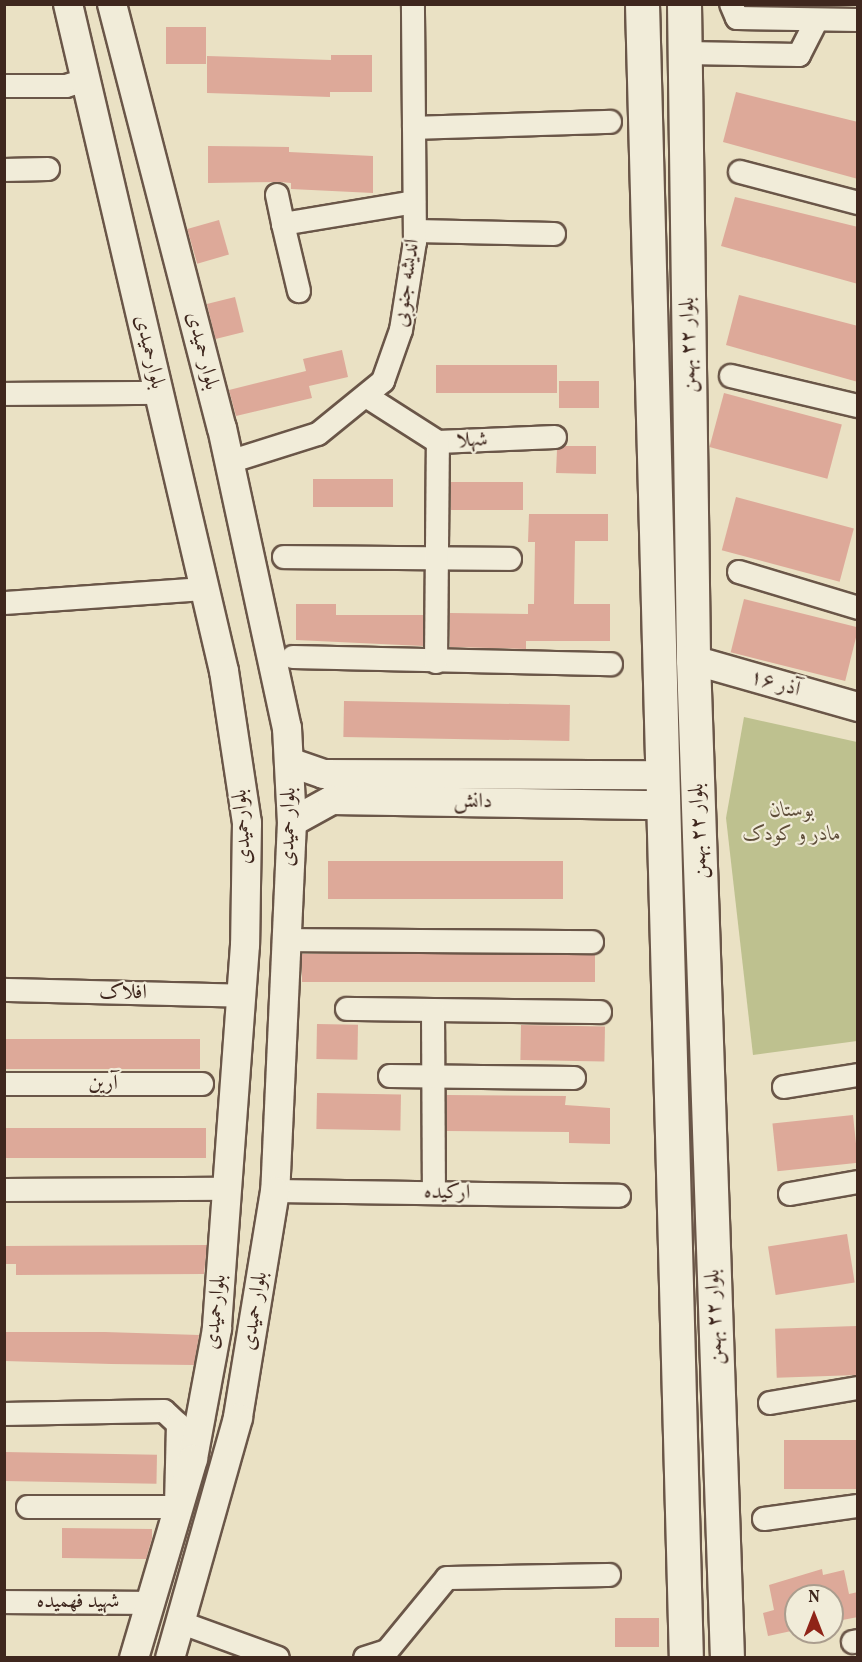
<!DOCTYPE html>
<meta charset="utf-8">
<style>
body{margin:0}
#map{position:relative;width:862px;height:1662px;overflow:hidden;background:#eae1c4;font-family:Vollkorn,Amiri,serif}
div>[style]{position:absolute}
.green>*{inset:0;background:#bec18f}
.building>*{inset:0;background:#dda999;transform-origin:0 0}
.roads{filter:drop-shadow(2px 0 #6a5648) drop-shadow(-2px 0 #6a5648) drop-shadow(0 2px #6a5648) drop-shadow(0 -2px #6a5648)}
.minor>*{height:22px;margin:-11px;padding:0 11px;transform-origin:11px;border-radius:11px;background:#f1ecd9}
.tertiary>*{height:28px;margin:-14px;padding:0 14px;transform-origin:14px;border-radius:14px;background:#f1ecd9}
.secondary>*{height:33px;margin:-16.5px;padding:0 16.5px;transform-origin:16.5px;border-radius:16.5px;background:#f1ecd9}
span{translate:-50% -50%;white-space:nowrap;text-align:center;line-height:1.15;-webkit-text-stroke:4.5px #f1ecd9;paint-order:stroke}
.street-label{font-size:21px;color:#3f271e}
.park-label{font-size:21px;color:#5f4e3a;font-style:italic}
.frame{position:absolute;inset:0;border:6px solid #3f271e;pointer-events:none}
.north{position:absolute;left:784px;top:1584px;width:60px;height:60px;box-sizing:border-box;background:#f1ecd9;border:2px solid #aa9d8e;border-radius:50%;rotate:0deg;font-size:16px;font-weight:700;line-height:24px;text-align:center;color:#3f271e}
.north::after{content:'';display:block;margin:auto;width:21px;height:27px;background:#8f2418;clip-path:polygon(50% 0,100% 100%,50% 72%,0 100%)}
</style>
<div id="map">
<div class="green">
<i style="clip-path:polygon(744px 717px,857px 742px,857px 1041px,753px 1055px,726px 818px)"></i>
</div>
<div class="building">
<i style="left:166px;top:27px;width:40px;height:37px"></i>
<i style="clip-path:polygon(331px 55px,372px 55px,372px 92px,330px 92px,330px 97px,207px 93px,207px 56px,331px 60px)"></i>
<i style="clip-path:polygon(736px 92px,858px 122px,858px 179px,723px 142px)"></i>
<i style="clip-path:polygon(208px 146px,289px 147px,289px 152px,373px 156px,373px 193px,291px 189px,291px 183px,281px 182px,208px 183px)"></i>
<i style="clip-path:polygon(735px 197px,858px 227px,858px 284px,721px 246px)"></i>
<i style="left:219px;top:220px;width:36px;height:33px;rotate:74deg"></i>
<i style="clip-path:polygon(739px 295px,858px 326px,858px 382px,726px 345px)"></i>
<i style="left:235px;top:297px;width:36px;height:29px;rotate:76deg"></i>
<i style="clip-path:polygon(342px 350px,348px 377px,309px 386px,312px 398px,236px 416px,229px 390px,306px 371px,303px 359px)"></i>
<i style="left:436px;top:365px;width:121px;height:28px"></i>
<i style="left:559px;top:381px;width:40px;height:27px"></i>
<i style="left:724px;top:393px;width:122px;height:56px;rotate:15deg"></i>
<i style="clip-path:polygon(565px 446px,596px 446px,596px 474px,556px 473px,557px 450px)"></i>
<i style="left:393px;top:479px;width:28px;height:80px;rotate:90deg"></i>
<i style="left:451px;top:482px;width:72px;height:28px"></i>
<i style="left:736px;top:497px;width:122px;height:55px;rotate:15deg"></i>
<i style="clip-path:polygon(529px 514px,608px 514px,608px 541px,575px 541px,574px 604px,610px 604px,610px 641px,526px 641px,526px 649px,450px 647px,450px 613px,528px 614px,528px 604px,534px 604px,535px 542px,528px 542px)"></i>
<i style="left:744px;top:599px;width:118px;height:55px;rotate:14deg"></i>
<i style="clip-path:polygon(296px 604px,336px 604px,336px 615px,423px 615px,423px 646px,296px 640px)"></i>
<i style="left:344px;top:701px;width:226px;height:36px;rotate:1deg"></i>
<i style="left:328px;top:861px;width:235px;height:38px"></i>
<i style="left:302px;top:954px;width:293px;height:28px"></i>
<i style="left:317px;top:1024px;width:41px;height:35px;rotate:1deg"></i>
<i style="left:521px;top:1025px;width:84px;height:35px;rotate:1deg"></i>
<i style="left:4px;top:1039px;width:196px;height:30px"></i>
<i style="left:317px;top:1093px;width:84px;height:36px;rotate:1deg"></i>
<i style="clip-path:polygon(447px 1095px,566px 1096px,565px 1105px,610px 1108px,610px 1144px,569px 1143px,569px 1132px,447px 1131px)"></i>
<i style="left:853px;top:1115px;width:48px;height:81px;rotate:84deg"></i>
<i style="left:4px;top:1128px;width:202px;height:30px"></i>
<i style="left:847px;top:1234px;width:49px;height:80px;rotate:81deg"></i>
<i style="clip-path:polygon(207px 1245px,204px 1274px,16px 1275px,16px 1264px,4px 1264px,4px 1246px)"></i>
<i style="left:856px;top:1326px;width:49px;height:81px;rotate:88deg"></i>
<i style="clip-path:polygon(4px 1332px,105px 1332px,199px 1335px,194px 1365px,111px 1364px,4px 1361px)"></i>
<i style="left:858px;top:1440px;width:49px;height:74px;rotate:90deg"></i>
<i style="left:4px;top:1452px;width:153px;height:29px;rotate:1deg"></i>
<i style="clip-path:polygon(62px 1528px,152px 1529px,152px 1538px,146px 1559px,62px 1558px)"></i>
<i style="clip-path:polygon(822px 1569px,823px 1575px,844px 1570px,849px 1594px,858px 1592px,858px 1617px,832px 1622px,832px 1596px,796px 1596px,796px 1630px,768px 1636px,763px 1613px,774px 1610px,769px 1585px)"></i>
<i style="left:615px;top:1618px;width:44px;height:29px"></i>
</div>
<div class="roads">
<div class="minor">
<i style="left:731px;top:4px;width:15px;rotate:67deg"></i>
<i style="left:737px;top:18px;width:121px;rotate:0.9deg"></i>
<i style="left:686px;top:53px;width:113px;rotate:1deg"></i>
<i style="left:799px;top:55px;width:39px;rotate:-63deg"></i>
<i style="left:4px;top:86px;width:62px"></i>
<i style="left:66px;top:86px;width:21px;rotate:-17deg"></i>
<i style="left:414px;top:128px;width:196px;rotate:-1.8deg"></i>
<i style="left:4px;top:170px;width:44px;rotate:-1.3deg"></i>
<i style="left:740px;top:172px;width:122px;rotate:14.7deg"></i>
<i style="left:277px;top:195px;width:30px;rotate:78deg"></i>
<i style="left:283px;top:224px;width:133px;rotate:-9.5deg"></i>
<i style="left:283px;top:224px;width:69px;rotate:76.6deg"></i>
<i style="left:415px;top:231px;width:139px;rotate:1.2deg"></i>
<i style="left:731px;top:376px;width:130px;rotate:13.3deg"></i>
<i style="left:4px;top:394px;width:155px;rotate:-0.4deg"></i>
<i style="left:366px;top:396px;width:85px;rotate:32.6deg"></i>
<i style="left:438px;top:442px;width:117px;rotate:-2.4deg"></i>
<i style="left:229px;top:462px;width:93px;rotate:-17.5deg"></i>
<i style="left:318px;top:434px;width:84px;rotate:-39.2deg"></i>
<i style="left:383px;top:381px;width:54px;rotate:-70.6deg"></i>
<i style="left:401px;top:330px;width:89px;rotate:-81deg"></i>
<i style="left:415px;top:242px;width:238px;rotate:-90.5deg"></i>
<i style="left:284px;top:557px;width:226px;rotate:0.5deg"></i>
<i style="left:739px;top:572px;width:124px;rotate:16.8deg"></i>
<i style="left:4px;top:603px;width:200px;rotate:-4deg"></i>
<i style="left:293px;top:657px;width:318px;rotate:1.3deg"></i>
<i style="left:436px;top:662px;width:220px;rotate:-89.5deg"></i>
<i style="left:285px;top:940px;width:307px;rotate:0.4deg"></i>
<i style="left:4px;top:990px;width:238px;rotate:1.4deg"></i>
<i style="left:347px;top:1009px;width:253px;rotate:0.7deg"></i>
<i style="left:433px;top:1011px;width:182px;rotate:89.7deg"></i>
<i style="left:390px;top:1076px;width:184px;rotate:0.6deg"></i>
<i style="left:4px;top:1084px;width:198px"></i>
<i style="left:784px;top:1087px;width:75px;rotate:-9.2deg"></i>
<i style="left:4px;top:1190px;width:222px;rotate:-0.3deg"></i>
<i style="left:275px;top:1191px;width:344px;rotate:0.8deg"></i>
<i style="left:790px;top:1194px;width:69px;rotate:-10deg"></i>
<i style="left:770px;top:1403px;width:89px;rotate:-9.7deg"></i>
<i style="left:4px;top:1414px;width:160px;rotate:-1.1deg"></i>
<i style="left:164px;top:1411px;width:19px;rotate:43deg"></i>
<i style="left:178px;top:1424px;width:83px;rotate:91.4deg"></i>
<i style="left:176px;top:1507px;width:148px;rotate:180deg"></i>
<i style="left:764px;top:1519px;width:95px;rotate:-7.9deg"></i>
<i style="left:4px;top:1602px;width:147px;rotate:0.4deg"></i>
<i style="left:182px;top:1623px;width:102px;rotate:20deg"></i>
<i style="left:853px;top:1642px;width:5px;rotate:-11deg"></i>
<i style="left:365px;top:1658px;width:23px;rotate:-18deg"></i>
<i style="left:387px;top:1651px;width:94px;rotate:-50.6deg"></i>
<i style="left:447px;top:1578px;width:162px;rotate:-1.1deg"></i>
</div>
<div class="tertiary">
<i style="left:68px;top:4px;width:685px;rotate:76.84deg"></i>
<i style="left:224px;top:671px;width:154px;rotate:81.4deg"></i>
<i style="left:247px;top:823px;width:122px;rotate:90.9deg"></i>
<i style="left:245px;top:945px;width:385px;rotate:94.2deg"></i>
<i style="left:217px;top:1329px;width:132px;rotate:100.5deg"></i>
<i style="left:193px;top:1459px;width:208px;rotate:106.5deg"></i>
<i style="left:112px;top:4px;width:438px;rotate:75.5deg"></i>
<i style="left:222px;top:428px;width:307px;rotate:77.8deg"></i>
<i style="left:287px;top:728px;width:94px;rotate:87deg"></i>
<i style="left:292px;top:822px;width:369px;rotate:92.6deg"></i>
<i style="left:275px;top:1191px;width:230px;rotate:99.3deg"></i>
<i style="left:238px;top:1418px;width:249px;rotate:105.8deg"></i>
<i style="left:693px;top:660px;width:172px;rotate:15.9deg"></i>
<i style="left:289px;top:762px;width:36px;rotate:19deg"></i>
<i style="left:323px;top:774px;width:337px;rotate:0.2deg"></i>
<i style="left:292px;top:822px;width:46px;rotate:-28.8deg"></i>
<i style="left:332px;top:800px;width:328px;rotate:0.9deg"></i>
</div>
<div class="secondary">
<i style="left:642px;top:4px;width:1655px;rotate:88.48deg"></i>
<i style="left:684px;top:4px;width:656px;rotate:89.21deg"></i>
<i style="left:693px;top:660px;width:999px;rotate:88.05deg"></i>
</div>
</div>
<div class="street-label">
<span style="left:407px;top:283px;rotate:-82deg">اندیشه جنوبی</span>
<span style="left:689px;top:345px;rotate:-91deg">بلوار ۲۲ بهمن</span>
<span style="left:202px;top:351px;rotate:76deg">بلوار حمیدی</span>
<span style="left:149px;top:352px;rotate:77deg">بلوارحمیدی</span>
<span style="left:472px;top:441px;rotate:-3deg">شهلا</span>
<span style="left:775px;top:684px;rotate:16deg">۱۶ آذر</span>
<span style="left:473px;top:802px;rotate:1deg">دانش</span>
<span style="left:243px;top:827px;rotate:-94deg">بلوارحمیدی</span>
<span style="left:289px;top:827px;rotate:-89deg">بلوار حمیدی</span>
<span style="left:699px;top:831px;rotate:-92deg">بلوار ۲۲ بهمن</span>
<span style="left:123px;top:993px;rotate:1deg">افلاک</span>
<span style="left:103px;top:1084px">آرین</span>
<span style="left:447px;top:1193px;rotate:1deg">ارکیده</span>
<span style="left:255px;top:1311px;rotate:-81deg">بلوار حمیدی</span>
<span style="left:216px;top:1312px;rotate:-84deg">بلوارحمیدی</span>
<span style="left:715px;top:1317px;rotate:-92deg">بلوار ۲۲ بهمن</span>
<span style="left:78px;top:1602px">شهید فهمیده</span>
</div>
<div class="park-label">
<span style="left:792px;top:823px">بوستان<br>مادر و کودک</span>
</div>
<div class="frame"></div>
<div class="north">N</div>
</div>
